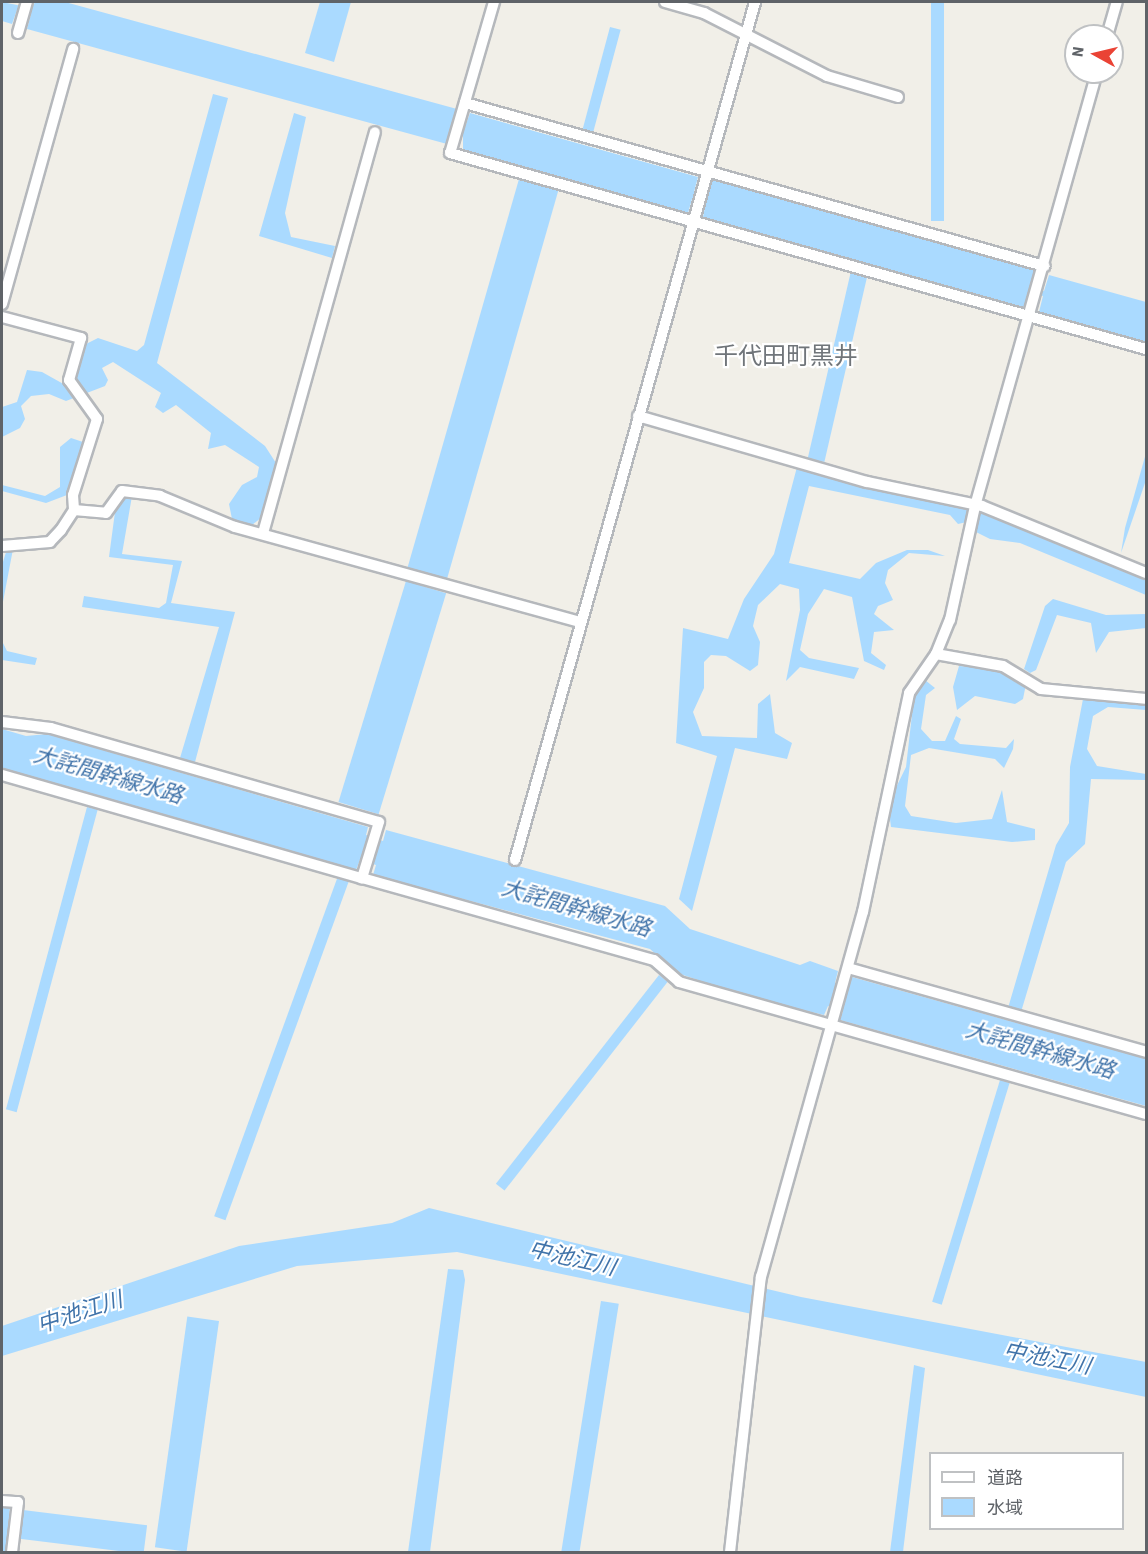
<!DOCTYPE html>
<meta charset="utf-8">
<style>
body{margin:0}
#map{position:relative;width:1148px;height:1554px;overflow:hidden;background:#f1efe8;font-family:"Source Sans 3","Noto Sans JP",sans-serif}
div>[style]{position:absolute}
.water>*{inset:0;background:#aadaff;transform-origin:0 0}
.roads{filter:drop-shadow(2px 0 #b5b8bc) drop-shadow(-2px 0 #b5b8bc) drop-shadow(0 2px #b5b8bc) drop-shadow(0 -2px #b5b8bc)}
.minor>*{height:10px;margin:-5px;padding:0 5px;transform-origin:5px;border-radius:5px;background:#fff}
span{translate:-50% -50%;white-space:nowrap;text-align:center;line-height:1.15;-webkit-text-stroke:4.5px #fff;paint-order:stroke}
.water-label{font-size:22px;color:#4174aa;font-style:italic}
.quarter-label{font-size:24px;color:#70757a}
.frame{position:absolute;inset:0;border:3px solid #5f6368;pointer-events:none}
.legend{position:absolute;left:929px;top:1452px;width:195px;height:78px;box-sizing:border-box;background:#fff;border:2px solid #bfc1c3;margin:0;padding:8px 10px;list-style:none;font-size:18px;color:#5f6368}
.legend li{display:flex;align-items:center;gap:12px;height:30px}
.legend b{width:30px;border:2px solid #bfc1c3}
.north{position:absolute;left:1064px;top:24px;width:60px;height:60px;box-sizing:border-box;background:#fff;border:2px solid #bfc1c3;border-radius:50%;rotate:278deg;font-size:16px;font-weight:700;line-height:24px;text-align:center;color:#5f6368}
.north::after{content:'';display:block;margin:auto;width:21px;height:27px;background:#ea4335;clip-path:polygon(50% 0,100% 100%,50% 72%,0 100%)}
</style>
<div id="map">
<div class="water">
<i style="clip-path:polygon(2px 2px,32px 8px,35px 2px,65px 2px,457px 109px,453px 123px,465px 127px,470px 113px,698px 177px,694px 192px,708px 196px,712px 179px,1036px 271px,1031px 287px,1044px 291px,1049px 275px,1146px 302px,1146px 342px,1039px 312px,1043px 296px,1030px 293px,1025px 308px,703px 217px,706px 202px,692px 199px,688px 213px,608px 195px,463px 150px,463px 133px,451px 130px,447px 144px,27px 29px,31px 14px,17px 10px,12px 24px,2px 21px)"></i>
<i style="clip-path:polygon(320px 2px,351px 2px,334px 62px,305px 53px)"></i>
<i style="left:931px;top:2px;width:13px;height:219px"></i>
<i style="left:610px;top:27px;width:11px;height:112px;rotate:15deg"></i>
<i style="clip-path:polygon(213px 94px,228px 98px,157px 363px,265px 446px,276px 463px,262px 517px,252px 525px,232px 519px,229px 504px,242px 485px,257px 477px,259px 467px,225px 445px,208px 449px,211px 433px,176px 405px,163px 413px,155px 407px,161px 393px,113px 362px,102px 368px,108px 380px,105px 386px,66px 401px,49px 394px,31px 396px,21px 406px,25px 419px,20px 428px,2px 437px,2px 407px,17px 402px,27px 370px,42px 372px,67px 386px,86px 344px,98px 338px,137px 351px,144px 345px)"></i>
<i style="clip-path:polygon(294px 113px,306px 117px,285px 213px,291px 237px,335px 246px,332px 258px,259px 236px)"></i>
<i style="left:519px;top:179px;width:41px;height:404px;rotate:16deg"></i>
<i style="left:851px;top:271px;width:17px;height:192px;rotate:13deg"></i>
<i style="clip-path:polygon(71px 438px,83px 442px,67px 495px,46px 503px,2px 491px,2px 485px,45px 496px,60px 487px,60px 447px)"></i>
<i style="clip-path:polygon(1146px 453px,1146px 480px,1121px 553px,1125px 528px)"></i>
<i style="clip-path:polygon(797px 467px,984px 513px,1146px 578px,1146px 595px,1020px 543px,990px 539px,974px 531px,971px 521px,958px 524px,950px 515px,809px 486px,789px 563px,860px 579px,876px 563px,907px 550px,928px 550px,945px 556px,909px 553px,888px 570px,885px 583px,893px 600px,878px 606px,874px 614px,894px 630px,874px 632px,871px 653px,886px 665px,884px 670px,864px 661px,852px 597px,824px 589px,808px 614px,800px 650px,809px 658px,859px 668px,854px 679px,800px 667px,786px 681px,800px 610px,799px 589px,780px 584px,758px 605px,753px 626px,760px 642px,758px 665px,750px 671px,726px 656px,711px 655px,704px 662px,704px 688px,693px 712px,702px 736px,757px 738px,758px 704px,770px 694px,775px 733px,792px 743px,787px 759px,735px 748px,692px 911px,679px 899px,717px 756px,676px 743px,683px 628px,728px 639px,744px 599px,774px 554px)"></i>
<i style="clip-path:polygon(124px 496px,132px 496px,122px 554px,182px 561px,171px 603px,235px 612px,195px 762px,180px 758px,219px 627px,82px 607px,84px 596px,159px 608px,166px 603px,173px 565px,109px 557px,115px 512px)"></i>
<i style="clip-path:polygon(2px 537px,13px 549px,2px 607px,2px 565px,7px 549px)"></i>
<i style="left:406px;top:581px;width:42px;height:231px;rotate:17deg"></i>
<i style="clip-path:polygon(1053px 599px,1106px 615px,1146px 614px,1146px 628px,1109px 632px,1096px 653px,1091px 623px,1057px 615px,1036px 670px,1030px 673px,1024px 669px,1045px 606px)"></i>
<i style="clip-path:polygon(2px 641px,7px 651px,37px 658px,35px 665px,2px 660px)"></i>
<i style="clip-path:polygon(959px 666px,1003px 669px,1026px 684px,1023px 699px,1015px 704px,975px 696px,957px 710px,953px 687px)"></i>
<i style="clip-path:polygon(925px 680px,935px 688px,926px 695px,921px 729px,932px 741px,945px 741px,956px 716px,961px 719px,954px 739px,960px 744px,1006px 748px,1014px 739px,1013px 749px,1004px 768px,995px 759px,929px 748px,911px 755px,905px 806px,911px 816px,956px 823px,992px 819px,1002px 790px,1007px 822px,1035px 829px,1035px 840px,1012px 842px,891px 827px,888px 804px,906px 767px,914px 697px)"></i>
<i style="clip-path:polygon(1083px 699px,1146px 705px,1146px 710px,1108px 707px,1093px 716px,1087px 749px,1097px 766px,1146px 774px,1146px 780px,1091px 779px,1085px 844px,1066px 862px,1021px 1012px,1008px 1008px,1056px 845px,1069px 823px,1070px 767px)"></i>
<i style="clip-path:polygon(2px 729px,26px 736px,47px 734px,368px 827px,366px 835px,383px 841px,386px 830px,665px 906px,690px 929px,800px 965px,810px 961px,838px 971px,835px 983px,849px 987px,852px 977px,1146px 1059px,1146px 1106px,840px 1020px,843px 1011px,828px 1006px,824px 1015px,752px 998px,677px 973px,650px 949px,373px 875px,376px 865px,360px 860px,356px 870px,2px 771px)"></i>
<i style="left:87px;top:807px;width:11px;height:313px;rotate:15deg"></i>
<i style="left:338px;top:876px;width:12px;height:362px;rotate:20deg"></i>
<i style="left:659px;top:975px;width:11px;height:265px;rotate:38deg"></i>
<i style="left:1000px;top:1080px;width:10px;height:232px;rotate:17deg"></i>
<i style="clip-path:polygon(429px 1208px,801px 1297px,1146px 1362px,1146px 1397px,457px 1252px,297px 1266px,2px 1356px,2px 1326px,239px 1246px,392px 1223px)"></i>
<i style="clip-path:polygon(448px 1269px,463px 1270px,465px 1280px,430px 1552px,408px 1552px)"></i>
<i style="left:601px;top:1301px;width:18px;height:253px;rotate:9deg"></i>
<i style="left:219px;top:1321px;width:233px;height:32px;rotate:98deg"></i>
<i style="clip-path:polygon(914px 1365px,925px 1368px,903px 1552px,890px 1552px)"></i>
<i style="clip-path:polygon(2px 1506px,10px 1507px,6px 1552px,2px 1552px)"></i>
<i style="left:23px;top:1510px;width:125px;height:29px;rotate:7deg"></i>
</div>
<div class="roads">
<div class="minor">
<i style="left:494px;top:2px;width:157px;rotate:106.2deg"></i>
<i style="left:450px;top:153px;width:723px;rotate:15.73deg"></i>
<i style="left:665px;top:2px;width:41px;rotate:15.8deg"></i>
<i style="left:704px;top:13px;width:138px;rotate:27.1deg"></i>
<i style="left:827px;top:76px;width:74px;rotate:16.5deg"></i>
<i style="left:18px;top:33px;width:32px;rotate:-74deg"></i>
<i style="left:1107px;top:36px;width:35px;rotate:-74deg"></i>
<i style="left:465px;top:103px;width:602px;rotate:15.72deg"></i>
<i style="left:2px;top:304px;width:265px;rotate:-74.4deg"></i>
<i style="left:2px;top:317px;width:82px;rotate:14.9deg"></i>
<i style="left:81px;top:338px;width:44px;rotate:105.9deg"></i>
<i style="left:69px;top:380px;width:48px;rotate:54.3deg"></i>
<i style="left:97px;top:419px;width:80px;rotate:107.5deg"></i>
<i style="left:73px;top:495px;width:15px;rotate:86deg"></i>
<i style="left:74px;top:510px;width:24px;rotate:123deg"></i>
<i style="left:61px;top:530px;width:16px;rotate:133deg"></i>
<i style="left:50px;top:542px;width:48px;rotate:175.2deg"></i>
<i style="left:638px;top:416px;width:238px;rotate:16.1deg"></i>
<i style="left:867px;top:482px;width:117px;rotate:11.8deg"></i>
<i style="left:982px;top:506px;width:177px;rotate:22.2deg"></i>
<i style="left:74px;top:510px;width:32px;rotate:5deg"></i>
<i style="left:106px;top:513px;width:27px;rotate:-54deg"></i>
<i style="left:122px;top:491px;width:38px;rotate:7deg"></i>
<i style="left:160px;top:496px;width:81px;rotate:22.5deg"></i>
<i style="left:235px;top:527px;width:358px;rotate:15.4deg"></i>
<i style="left:263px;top:533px;width:416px;rotate:-74.4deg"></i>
<i style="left:936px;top:654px;width:68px;rotate:10.2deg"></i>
<i style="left:1003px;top:666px;width:44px;rotate:31.2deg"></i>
<i style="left:1041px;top:689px;width:105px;rotate:5.4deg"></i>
<i style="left:2px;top:722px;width:49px;rotate:7deg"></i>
<i style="left:51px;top:728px;width:341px;rotate:16deg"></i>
<i style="left:379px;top:822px;width:59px;rotate:106.9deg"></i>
<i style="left:362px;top:878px;width:303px;rotate:15.7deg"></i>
<i style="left:654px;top:960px;width:33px;rotate:41deg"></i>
<i style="left:679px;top:982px;width:485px;rotate:15.8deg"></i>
<i style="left:2px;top:775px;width:374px;rotate:16deg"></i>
<i style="left:515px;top:860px;width:891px;rotate:-74.37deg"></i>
<i style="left:848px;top:968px;width:310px;rotate:15.7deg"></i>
<i style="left:2px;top:1501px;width:16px;rotate:4deg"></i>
<i style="left:18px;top:1502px;width:50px;rotate:96.8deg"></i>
<i style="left:730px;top:1552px;width:277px;rotate:-83.6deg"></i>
<i style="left:761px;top:1277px;width:379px;rotate:-74.4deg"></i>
<i style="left:863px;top:912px;width:224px;rotate:-78.1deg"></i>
<i style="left:909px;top:693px;width:47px;rotate:-55.3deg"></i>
<i style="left:936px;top:654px;width:37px;rotate:-68deg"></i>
<i style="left:950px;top:620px;width:117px;rotate:-77.6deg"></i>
<i style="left:975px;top:506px;width:451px;rotate:-74.3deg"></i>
</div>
</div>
<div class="water-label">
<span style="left:108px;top:776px;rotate:16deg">大詫間幹線水路</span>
<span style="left:576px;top:909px;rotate:16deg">大詫間幹線水路</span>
<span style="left:1040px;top:1051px;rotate:16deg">大詫間幹線水路</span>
<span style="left:572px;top:1259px;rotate:13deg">中池江川</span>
<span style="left:80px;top:1313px;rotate:-18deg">中池江川</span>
<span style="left:1047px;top:1359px;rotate:11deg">中池江川</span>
</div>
<div class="quarter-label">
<span style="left:786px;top:357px">千代田町黒井</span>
</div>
<div class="frame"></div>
<ul class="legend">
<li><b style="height:8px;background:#fff"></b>道路</li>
<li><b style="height:16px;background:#aadaff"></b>水域</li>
</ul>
<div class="north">N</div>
</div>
